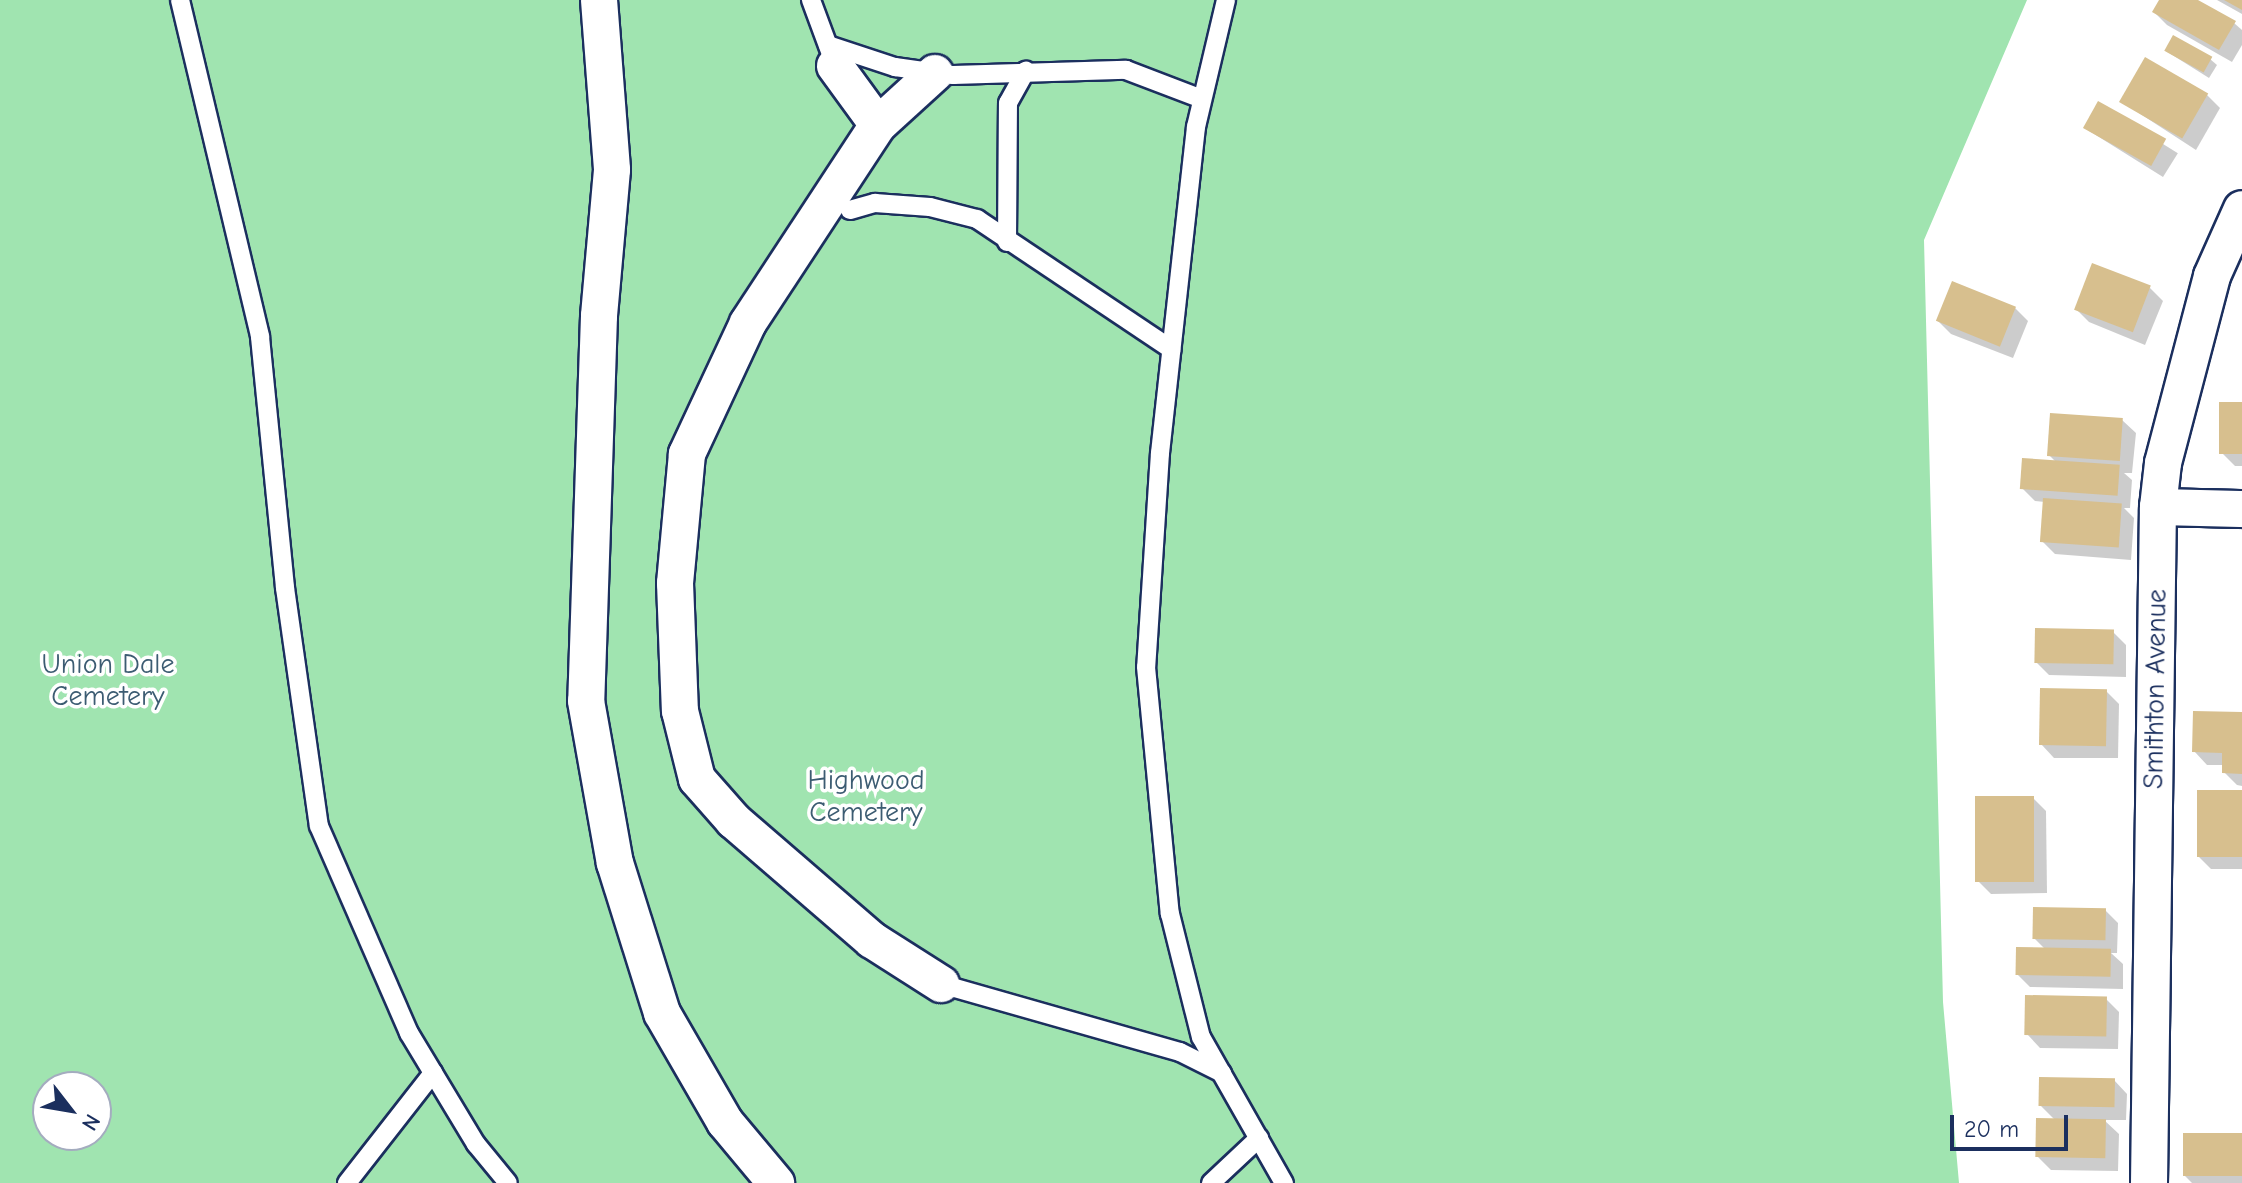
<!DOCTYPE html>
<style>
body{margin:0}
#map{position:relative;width:2242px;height:1183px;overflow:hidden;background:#fff;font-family:"Comic Neue",sans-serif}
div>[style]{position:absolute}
.green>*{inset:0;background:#a0e4b0}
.shadow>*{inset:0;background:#0003;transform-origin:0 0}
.building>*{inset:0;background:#d7bf8e;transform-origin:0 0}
.roads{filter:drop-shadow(2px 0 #1b2f5e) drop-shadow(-2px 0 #1b2f5e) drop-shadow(0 2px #1b2f5e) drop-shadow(0 -2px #1b2f5e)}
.lane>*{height:18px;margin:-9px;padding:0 9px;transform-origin:9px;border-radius:9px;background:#fff}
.street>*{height:36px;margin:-18px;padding:0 18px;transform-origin:18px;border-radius:18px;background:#fff}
span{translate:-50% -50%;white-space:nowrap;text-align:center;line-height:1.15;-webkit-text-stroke:7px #fff;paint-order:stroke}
.park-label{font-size:28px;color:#3c5c72}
.street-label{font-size:28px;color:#1b2f5e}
.north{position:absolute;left:32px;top:1071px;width:80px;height:80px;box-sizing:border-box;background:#fff;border:2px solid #a4acbf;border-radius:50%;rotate:121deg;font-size:22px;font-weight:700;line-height:32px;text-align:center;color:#1b2f5e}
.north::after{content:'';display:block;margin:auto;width:28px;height:36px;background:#1b2f5e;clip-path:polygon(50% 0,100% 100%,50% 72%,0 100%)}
.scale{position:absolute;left:1950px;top:1115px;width:118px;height:36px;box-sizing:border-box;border:4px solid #1b2f5e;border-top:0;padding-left:10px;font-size:24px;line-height:28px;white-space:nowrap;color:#1b2f5e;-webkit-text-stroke:6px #fff;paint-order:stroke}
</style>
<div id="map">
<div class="green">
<i style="clip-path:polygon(evenodd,0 0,2027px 0,1924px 240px,1943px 1002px,1959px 1183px,0 1183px,0 0,48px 1087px,96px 1087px,96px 1135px,48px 1135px,48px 1087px)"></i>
</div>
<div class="shadow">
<i style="clip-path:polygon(2161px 0,2194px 0,2234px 23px,2242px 30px,2242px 45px,2232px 62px,2167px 25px,2154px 12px)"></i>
<i style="clip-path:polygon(2217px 0,2242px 0,2242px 14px)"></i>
<i style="clip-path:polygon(2166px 51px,2210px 59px,2217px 65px,2209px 78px)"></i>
<i style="clip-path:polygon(2207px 95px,2220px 108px,2196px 150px,2122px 102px)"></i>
<i style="left:2099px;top:104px;width:93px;height:28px;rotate:32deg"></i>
<i style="clip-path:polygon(2150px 288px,2163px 301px,2145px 345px,2089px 322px,2076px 309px)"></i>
<i style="clip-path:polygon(2015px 308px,2028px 321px,2013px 358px,1951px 334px,1938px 321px)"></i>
<i style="clip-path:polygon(2242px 404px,2242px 466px,2235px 466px,2222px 453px)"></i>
<i style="clip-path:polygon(2122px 420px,2136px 433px,2132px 473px,2124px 473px,2132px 480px,2130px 508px,2124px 508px,2134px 518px,2131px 560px,2055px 554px,2042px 541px,2045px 502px,2035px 501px,2022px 488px,2056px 462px,2049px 455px)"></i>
<i style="clip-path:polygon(2113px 632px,2126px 645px,2126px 677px,2049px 675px,2036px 662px)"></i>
<i style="clip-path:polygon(2106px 691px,2119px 704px,2118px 758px,2054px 758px,2041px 744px)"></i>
<i style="clip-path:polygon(2242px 714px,2242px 786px,2237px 785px,2224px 772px,2224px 765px,2207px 765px,2194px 751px)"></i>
<i style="clip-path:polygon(2242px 792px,2242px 869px,2211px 869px,2198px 856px)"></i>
<i style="clip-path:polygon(2033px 798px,2046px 811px,2047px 893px,1991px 894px,1978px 881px)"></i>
<i style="clip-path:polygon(2105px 910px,2118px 923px,2117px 953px,2111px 953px,2123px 964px,2123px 989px,2030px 987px,2017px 974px,2046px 950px,2034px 938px)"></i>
<i style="clip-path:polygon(2106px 999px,2119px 1012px,2118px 1049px,2040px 1048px,2027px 1034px)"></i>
<i style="clip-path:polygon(2114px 1080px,2127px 1094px,2126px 1120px,2104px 1120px,2119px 1134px,2118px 1171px,2051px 1170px,2038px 1157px,2055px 1120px,2041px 1106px)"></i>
<i style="clip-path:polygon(2242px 1135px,2242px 1183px,2192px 1183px,2185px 1176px)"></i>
</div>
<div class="building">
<i style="clip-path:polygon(2159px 0,2198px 0,2236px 21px,2219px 50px,2152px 12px)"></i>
<i style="clip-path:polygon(2224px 0,2242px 0,2242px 10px)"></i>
<i style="left:2173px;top:35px;width:45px;height:18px;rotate:29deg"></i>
<i style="left:2145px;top:57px;width:73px;height:52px;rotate:30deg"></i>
<i style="left:2098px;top:101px;width:78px;height:31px;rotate:29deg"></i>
<i style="left:2092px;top:263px;width:63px;height:50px;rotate:21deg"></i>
<i style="left:1952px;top:281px;width:69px;height:43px;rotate:22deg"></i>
<i style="left:2219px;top:402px;width:23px;height:52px"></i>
<i style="left:2050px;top:413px;width:73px;height:43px;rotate:4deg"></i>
<i style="left:2022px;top:458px;width:98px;height:31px;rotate:4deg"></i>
<i style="left:2043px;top:498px;width:79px;height:44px;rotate:4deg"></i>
<i style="left:2035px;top:628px;width:79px;height:35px;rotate:1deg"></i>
<i style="left:2040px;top:688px;width:67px;height:57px;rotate:1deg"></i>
<i style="clip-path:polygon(2193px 711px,2242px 712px,2242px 774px,2222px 773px,2222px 753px,2192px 752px)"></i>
<i style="left:2197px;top:790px;width:45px;height:67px"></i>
<i style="left:1975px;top:796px;width:59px;height:86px"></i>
<i style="left:2033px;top:907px;width:73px;height:32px;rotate:1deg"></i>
<i style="left:2016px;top:947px;width:95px;height:28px;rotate:1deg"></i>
<i style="left:2025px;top:995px;width:82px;height:40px;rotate:1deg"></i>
<i style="left:2039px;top:1077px;width:76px;height:29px;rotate:1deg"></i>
<i style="left:2036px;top:1118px;width:70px;height:39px;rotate:1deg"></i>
<i style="left:2183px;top:1133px;width:59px;height:43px"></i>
</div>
<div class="roads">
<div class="lane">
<i style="left:180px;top:0;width:346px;rotate:76.6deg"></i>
<i style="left:260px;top:337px;width:252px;rotate:84.3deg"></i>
<i style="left:285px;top:588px;width:240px;rotate:81.9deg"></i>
<i style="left:319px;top:826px;width:226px;rotate:66.5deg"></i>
<i style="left:409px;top:1033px;width:130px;rotate:58.9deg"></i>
<i style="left:476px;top:1144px;width:50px;rotate:50.6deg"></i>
<i style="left:811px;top:0;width:58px;rotate:69.7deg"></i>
<i style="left:1226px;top:0;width:130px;rotate:103.3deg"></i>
<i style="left:1196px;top:127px;width:328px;rotate:96.3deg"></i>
<i style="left:1160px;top:453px;width:214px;rotate:93.7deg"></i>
<i style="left:1146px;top:667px;width:248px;rotate:84.5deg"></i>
<i style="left:1170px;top:914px;width:127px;rotate:75.9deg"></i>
<i style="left:1201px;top:1037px;width:168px;rotate:60.4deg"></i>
<i style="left:828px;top:45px;width:71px;rotate:18.2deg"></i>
<i style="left:895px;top:67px;width:59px;rotate:7.9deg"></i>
<i style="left:953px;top:75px;width:173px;rotate:-1.7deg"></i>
<i style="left:1126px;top:70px;width:81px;rotate:20.9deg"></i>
<i style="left:850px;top:210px;width:26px;rotate:-16deg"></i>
<i style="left:875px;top:203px;width:55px;rotate:4.2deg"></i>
<i style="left:930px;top:207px;width:49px;rotate:14.3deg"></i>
<i style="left:977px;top:219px;width:234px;rotate:33.8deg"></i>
<i style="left:1007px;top:242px;width:139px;rotate:-89.6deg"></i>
<i style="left:1008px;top:103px;width:37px;rotate:-61deg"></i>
<i style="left:941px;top:984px;width:248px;rotate:15.9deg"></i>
<i style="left:1180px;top:1052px;width:47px;rotate:26.6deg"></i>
<i style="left:347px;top:1183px;width:140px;rotate:-52deg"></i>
<i style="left:1211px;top:1183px;width:66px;rotate:-43.2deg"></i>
</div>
<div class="street">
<i style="left:599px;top:0;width:170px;rotate:85.6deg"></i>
<i style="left:612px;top:170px;width:147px;rotate:95.1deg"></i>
<i style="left:599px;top:316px;width:385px;rotate:91.9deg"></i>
<i style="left:586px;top:701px;width:165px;rotate:79.9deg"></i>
<i style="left:615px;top:863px;width:157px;rotate:72.6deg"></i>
<i style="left:662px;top:1013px;width:126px;rotate:60deg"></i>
<i style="left:725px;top:1122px;width:80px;rotate:50.1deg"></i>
<i style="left:835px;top:66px;width:73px;rotate:53.9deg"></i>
<i style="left:935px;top:73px;width:77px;rotate:137.6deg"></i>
<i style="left:878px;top:125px;width:237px;rotate:123.3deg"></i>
<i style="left:748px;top:323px;width:145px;rotate:115deg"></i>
<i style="left:687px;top:454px;width:130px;rotate:95.3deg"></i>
<i style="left:675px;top:583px;width:128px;rotate:87.8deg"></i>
<i style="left:680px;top:711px;width:70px;rotate:76deg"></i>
<i style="left:697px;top:779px;width:56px;rotate:48.6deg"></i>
<i style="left:734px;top:821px;width:182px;rotate:40.8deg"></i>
<i style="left:872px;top:940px;width:82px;rotate:32.5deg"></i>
<i style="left:2158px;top:507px;width:84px;rotate:1.4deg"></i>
<i style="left:2149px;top:1183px;width:676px;rotate:-89.24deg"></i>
<i style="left:2158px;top:507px;width:44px;rotate:-83.5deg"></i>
<i style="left:2163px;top:463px;width:193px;rotate:-75.3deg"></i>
<i style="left:2212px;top:276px;width:73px;rotate:-65.9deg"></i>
</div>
</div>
<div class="park-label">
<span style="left:108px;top:680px">Union Dale<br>Cemetery</span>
<span style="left:866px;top:796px">Highwood<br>Cemetery</span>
</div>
<div class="street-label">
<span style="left:2155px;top:689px;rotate:-89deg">Smithton Avenue</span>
</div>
<div class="north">N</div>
<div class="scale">20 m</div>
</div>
